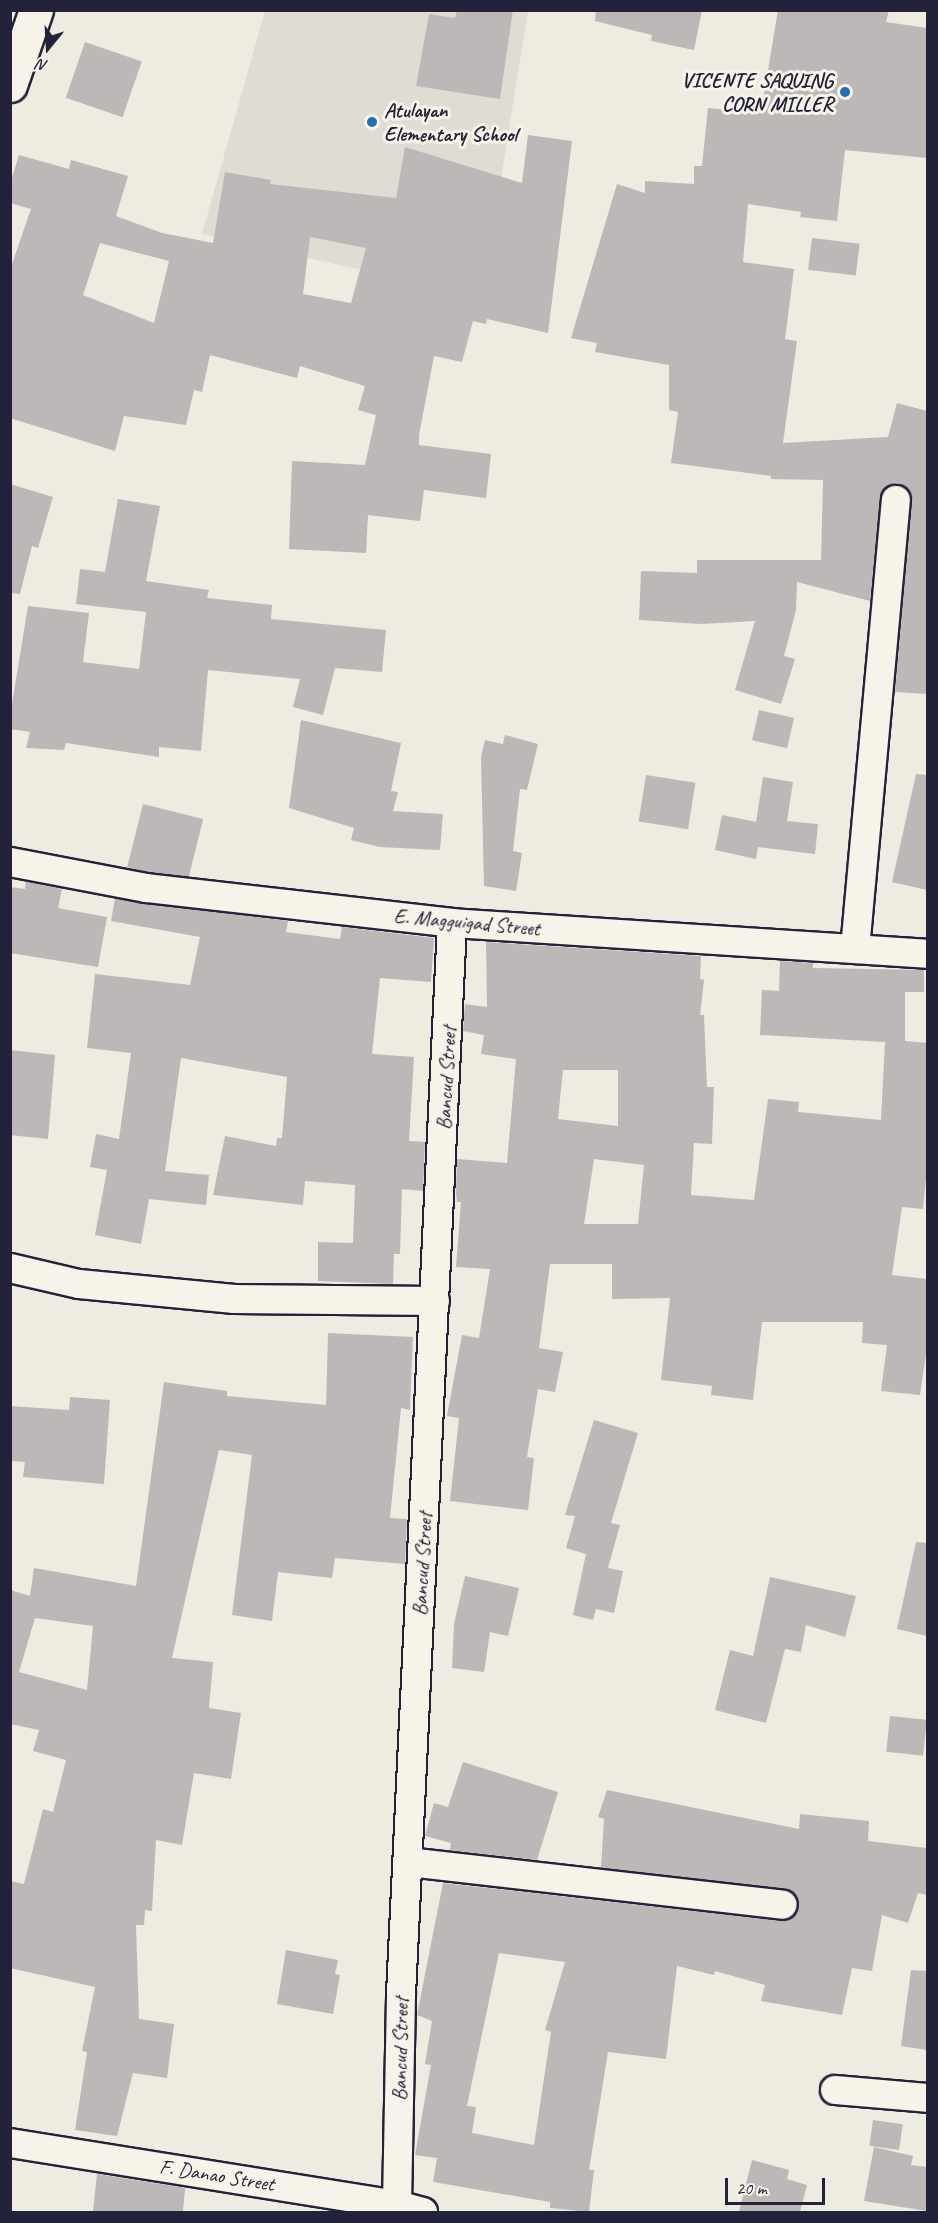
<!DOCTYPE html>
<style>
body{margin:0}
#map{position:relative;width:938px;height:2223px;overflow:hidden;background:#eeebe1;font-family:Caveat,sans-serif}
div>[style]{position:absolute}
.built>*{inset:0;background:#dfdcd4}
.building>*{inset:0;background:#bbb8b7;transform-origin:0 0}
.roads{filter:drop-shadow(2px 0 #22223b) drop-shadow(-2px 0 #22223b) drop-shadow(0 2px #22223b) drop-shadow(0 -2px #22223b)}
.minor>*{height:28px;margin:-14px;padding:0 14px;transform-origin:14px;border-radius:14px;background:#f7f3e8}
.secondary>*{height:33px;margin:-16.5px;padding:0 16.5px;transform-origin:16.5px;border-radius:16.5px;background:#f7f3e8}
.dots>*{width:16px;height:16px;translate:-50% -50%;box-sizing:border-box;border:3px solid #f7f3e8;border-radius:50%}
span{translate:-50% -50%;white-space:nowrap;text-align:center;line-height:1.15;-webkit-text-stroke:6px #f7f3e8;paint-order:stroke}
.poi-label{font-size:21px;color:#22223b;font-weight:700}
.right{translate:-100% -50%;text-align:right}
.left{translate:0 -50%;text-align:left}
.street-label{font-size:21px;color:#22223b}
.frame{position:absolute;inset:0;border:12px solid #22223b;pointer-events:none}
.north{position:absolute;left:18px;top:18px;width:60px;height:60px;-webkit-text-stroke:4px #f7f3e8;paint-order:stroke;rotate:198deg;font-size:16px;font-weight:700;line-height:24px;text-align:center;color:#22223b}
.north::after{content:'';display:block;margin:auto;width:21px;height:27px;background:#22223b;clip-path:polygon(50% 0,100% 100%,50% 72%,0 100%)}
.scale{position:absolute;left:725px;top:2178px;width:100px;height:27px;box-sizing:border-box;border:3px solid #22223b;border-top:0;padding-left:8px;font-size:18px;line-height:21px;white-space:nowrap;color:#22223b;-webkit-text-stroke:4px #f7f3e8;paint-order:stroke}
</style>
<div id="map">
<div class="built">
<i style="clip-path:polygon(265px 11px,528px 11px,482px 297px,202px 234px)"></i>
</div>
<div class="building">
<i style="clip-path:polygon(457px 10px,513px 10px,500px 99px,416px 86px,429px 14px,455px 18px)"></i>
<i style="clip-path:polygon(596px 10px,702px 10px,694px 50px,651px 41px,652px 35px,595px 21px)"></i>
<i style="clip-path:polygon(778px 10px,889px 10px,886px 22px,927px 28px,927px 158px,845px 150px,837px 221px,800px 217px,801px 212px,748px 204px,743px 262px,794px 269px,785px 339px,797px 341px,783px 443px,888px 437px,897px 403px,927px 411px,927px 694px,895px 692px,912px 501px,911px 493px,898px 484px,889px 485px,880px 498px,870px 601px,797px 582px,796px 610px,784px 656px,795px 659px,781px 704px,735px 690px,755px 621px,701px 624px,639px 620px,641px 571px,697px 573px,697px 560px,821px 560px,823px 480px,771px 479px,771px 476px,671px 463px,678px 412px,669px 410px,669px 365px,595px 352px,597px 343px,571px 338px,617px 184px,645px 193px,645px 181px,694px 184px,694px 166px,702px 166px,708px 108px,761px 113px)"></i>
<i style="left:85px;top:42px;width:60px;height:59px;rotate:19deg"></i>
<i style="clip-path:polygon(evenodd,528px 135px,572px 141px,548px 333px,487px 319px,486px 324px,473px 321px,462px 362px,434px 356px,419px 435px,419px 445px,491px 454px,486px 498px,424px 490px,420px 521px,368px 515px,366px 553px,289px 549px,292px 461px,365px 465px,376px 415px,358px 410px,365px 386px,300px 366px,297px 378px,210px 355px,202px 392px,194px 390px,186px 425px,124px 416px,115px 451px,10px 418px,10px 270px,31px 209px,10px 203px,10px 184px,19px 155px,69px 169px,71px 160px,128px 176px,116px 216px,162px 233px,213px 243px,225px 172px,271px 180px,270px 184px,396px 198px,405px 147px,522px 183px,528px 135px,310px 237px,366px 248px,351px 303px,303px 294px,310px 237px,528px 135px,100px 243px,169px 261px,154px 323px,83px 295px,100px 243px)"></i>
<i style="left:812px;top:238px;width:48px;height:32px;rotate:7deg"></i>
<i style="clip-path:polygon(10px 484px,53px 497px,38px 548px,32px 546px,20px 594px,10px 593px)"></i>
<i style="clip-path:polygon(118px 499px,160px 506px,146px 581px,209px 590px,207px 598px,272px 605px,271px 619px,386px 630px,382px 672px,335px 668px,323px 715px,293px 707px,300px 679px,208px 670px,201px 751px,159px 747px,159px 757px,66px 743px,64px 750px,26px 748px,30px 732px,10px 729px,10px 716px,28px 606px,89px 613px,83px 662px,139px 669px,146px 612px,76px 604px,80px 569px,105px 572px)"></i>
<i style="left:759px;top:710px;width:36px;height:31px;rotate:13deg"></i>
<i style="clip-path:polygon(301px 720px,401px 743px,391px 791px,398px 792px,393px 811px,443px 814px,440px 850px,380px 847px,351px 840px,354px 828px,289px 808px)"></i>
<i style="clip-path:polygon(505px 735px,538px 744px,527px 790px,520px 789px,513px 851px,522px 853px,516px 891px,484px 886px,481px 757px,485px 740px,503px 744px)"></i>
<i style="clip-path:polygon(916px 774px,927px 775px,927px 890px,892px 882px)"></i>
<i style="left:646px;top:775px;width:50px;height:47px;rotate:9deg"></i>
<i style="clip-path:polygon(763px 777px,793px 782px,787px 821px,818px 824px,815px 854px,758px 847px,756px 859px,715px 850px,722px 815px,756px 822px)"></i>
<i style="left:143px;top:804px;width:62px;height:65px;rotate:14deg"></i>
<i style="clip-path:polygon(26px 882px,62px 889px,58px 908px,107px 917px,98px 967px,10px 953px,10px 887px,25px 889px)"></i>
<i style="clip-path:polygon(115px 899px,288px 921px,286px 932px,340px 939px,342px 927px,434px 938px,431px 982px,380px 978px,372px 1054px,414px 1057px,409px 1141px,425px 1142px,423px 1191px,402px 1189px,400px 1254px,394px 1254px,393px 1284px,318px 1281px,318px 1242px,353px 1243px,355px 1185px,305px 1181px,303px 1205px,213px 1195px,225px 1136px,276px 1146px,277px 1138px,282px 1138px,287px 1077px,181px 1058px,165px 1171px,209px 1175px,206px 1205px,149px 1199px,141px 1244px,95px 1235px,107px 1170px,90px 1167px,96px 1134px,119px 1139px,131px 1053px,87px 1048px,95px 974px,190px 985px,200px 937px,111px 921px)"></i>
<i style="clip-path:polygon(evenodd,486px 942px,701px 956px,700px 979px,704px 980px,700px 1015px,704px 1015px,707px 1087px,714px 1087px,712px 1144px,694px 1143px,691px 1195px,754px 1200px,768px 1099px,799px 1102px,798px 1112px,881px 1120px,885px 1042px,760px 1035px,762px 990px,779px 991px,780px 961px,813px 963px,813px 968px,924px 970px,924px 992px,905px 992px,905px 1041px,927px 1043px,927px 1168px,923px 1209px,902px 1207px,892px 1275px,927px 1279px,927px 1347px,920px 1395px,881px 1391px,887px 1345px,862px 1343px,863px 1322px,762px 1322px,753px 1400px,711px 1395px,712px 1386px,661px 1380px,670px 1298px,612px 1299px,612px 1264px,550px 1264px,539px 1348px,563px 1352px,555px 1392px,538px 1389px,527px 1457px,534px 1458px,528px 1510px,450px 1501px,459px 1418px,447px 1416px,462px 1335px,479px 1338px,490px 1269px,456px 1267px,461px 1202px,457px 1202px,456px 1192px,457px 1159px,507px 1163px,516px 1059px,481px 1054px,484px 1035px,463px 1031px,465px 1004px,487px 1007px,486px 942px,563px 1070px,618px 1070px,618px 1126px,558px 1119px,563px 1070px,486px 942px,594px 1159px,644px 1165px,638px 1224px,584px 1224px,594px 1159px)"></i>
<i style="clip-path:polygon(10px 1050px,55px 1055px,48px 1139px,10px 1135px)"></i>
<i style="clip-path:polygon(evenodd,328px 1333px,413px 1337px,410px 1410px,401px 1408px,390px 1518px,407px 1519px,405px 1564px,335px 1558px,332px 1578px,278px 1572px,272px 1621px,232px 1615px,252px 1455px,219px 1450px,172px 1658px,213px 1662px,209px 1708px,241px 1713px,231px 1779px,194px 1773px,182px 1845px,156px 1840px,152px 1911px,145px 1910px,144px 1925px,136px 1925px,139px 2019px,174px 2024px,167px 2078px,133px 2073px,117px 2136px,75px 2130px,87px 2052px,82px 2051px,95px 1987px,10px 1968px,10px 1881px,24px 1884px,43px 1809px,53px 1812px,66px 1760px,33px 1751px,39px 1730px,10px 1724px,10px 1590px,30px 1596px,34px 1568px,136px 1586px,164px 1382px,227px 1391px,227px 1396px,326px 1405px,328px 1333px,35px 1618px,93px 1626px,87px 1690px,19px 1672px,35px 1618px)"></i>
<i style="clip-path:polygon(70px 1397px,110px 1400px,104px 1484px,23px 1477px,25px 1462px,10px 1461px,10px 1406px,69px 1410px)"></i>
<i style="clip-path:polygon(594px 1420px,638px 1433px,611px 1523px,620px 1525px,608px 1568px,623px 1571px,614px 1613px,596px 1609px,593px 1620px,573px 1615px,586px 1554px,566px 1548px,575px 1516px,565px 1515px)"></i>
<i style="clip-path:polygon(916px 1542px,927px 1543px,927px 1636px,897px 1629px)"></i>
<i style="clip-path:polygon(465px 1576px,519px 1588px,508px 1636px,490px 1632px,484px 1672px,452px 1668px,454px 1624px)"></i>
<i style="clip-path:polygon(770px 1577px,856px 1596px,845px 1637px,806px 1625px,801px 1652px,785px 1649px,766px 1723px,715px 1710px,730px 1650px,753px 1656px)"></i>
<i style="left:890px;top:1716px;width:37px;height:36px;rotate:6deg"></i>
<i style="clip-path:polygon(463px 1762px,558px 1792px,537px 1860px,450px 1850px,451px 1843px,425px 1836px,434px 1803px,448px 1807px)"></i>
<i style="clip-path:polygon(evenodd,607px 1790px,799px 1829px,800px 1814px,869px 1821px,868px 1841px,927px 1848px,927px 1895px,918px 1893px,908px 1923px,882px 1915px,872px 1971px,852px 1968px,842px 2015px,761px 2001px,765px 1985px,715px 1971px,714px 1975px,677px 1966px,666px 2059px,608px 2052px,589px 2170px,594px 2170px,589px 2212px,550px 2208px,550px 2202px,433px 2182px,437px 2158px,415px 2155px,431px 2065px,425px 2064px,432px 2021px,417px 2015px,443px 1883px,781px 1921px,797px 1914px,798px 1898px,785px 1889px,601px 1868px,604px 1819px,598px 1817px,607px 1790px,499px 1953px,565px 1962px,545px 2030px,551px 2032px,534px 2145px,472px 2133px,476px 2107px,467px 2106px,499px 1953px)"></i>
<i style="clip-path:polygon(286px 1950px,338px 1960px,335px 1974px,340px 1975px,333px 2014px,277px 2004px)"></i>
<i style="clip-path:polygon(911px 1970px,927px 1971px,927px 2050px,901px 2046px)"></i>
<i style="left:873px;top:2120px;width:30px;height:26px;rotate:8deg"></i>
<i style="clip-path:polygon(874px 2147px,913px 2156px,911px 2165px,927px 2167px,927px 2211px,864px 2201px)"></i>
<i style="clip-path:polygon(752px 2160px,789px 2170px,787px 2179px,807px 2185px,800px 2212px,739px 2212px)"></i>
<i style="clip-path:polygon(97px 2174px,185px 2188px,183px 2212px,93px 2211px)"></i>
</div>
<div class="roads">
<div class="minor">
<i style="left:10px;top:862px;width:138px;rotate:10.8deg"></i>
<i style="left:146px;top:888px;width:308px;rotate:6.5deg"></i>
<i style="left:452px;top:923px;width:477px;rotate:3.7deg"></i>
<i style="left:855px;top:949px;width:451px;rotate:-84.8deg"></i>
<i style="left:10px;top:1268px;width:71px;rotate:13.1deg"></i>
<i style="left:79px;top:1284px;width:156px;rotate:5.5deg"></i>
<i style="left:234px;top:1299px;width:201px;rotate:0.6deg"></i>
<i style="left:408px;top:1862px;width:377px;rotate:6.5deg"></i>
<i style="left:835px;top:2090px;width:93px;rotate:4.9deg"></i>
<i style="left:10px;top:2143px;width:392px;rotate:9.1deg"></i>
<i style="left:397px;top:2205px;width:27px;rotate:15deg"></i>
<i style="left:397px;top:2205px;width:211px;rotate:-88.9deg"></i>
<i style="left:401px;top:1994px;width:1072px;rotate:-87.27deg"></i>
</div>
<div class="secondary">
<i style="left:10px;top:85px;width:79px;rotate:-70.9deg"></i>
</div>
</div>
<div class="dots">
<i style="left:845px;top:92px;background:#1f6fb2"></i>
<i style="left:372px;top:122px;background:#1f6fb2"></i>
</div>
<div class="poi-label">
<span class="right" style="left:833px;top:92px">VICENTE SAQUING<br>CORN MILLER</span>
<span class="left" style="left:384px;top:122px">Atulayan<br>Elementary School</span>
</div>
<div class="street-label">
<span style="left:467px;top:922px;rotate:5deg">E. Magguigad Street</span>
<span style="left:446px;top:1078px;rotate:-87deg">Bancud Street</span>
<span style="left:422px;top:1564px;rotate:-87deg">Bancud Street</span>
<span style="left:400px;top:2049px;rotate:-89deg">Bancud Street</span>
<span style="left:217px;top:2175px;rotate:9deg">F. Danao Street</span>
</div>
<div class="frame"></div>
<div class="north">N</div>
<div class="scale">20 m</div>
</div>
